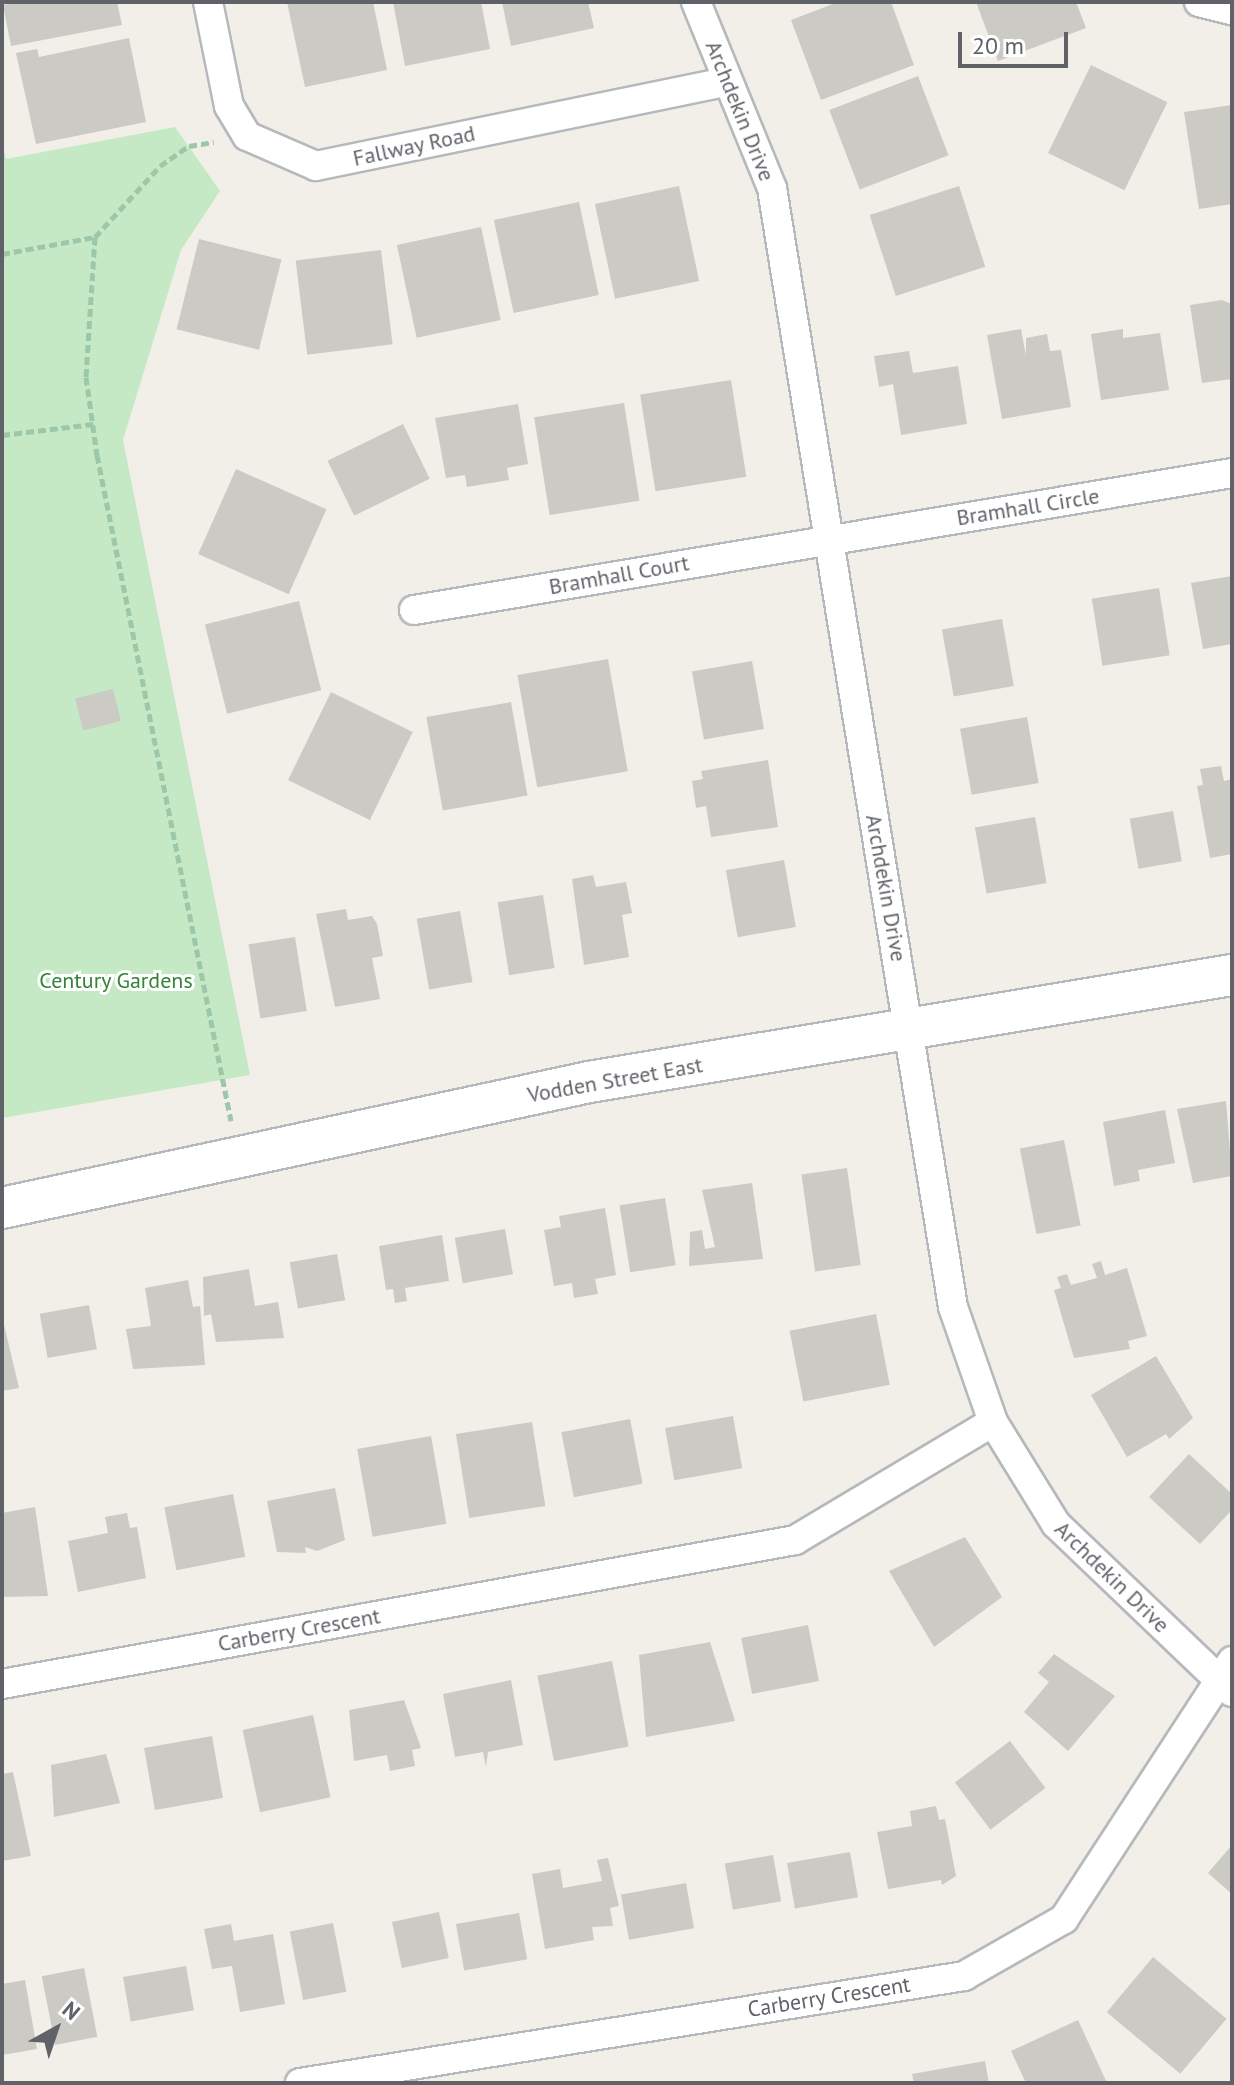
<!DOCTYPE html>
<style>
body{margin:0}
#map{position:relative;width:1234px;height:2085px;overflow:hidden;background:#f1efe8;font-family:"PT Sans",sans-serif}
div>[style]{position:absolute}
.green>*{inset:0;background:#c5e8c5}
.building>*{inset:0;background:#cccac5;transform-origin:0 0}
.path>*{height:5px;margin-top:-2.5px;transform-origin:0;background:repeating-linear-gradient(90deg,#9cc7a9 0 8px,transparent 0 12px)}
.roads{filter:drop-shadow(2px 0 #b5b8bc) drop-shadow(-2px 0 #b5b8bc) drop-shadow(0 2px #b5b8bc) drop-shadow(0 -2px #b5b8bc)}
.street>*{height:28px;margin:-14px;padding:0 14px;transform-origin:14px;border-radius:14px;background:#fff}
.secondary>*{height:40px;margin:-20px;padding:0 20px;transform-origin:20px;border-radius:20px;background:#fff}
span{translate:-50% -50%;white-space:nowrap;text-align:center;line-height:1.15;-webkit-text-stroke:6px #fff;paint-order:stroke}
.street-label{font-size:22px;color:#5f6368}
.park-label{font-size:22px;color:#348238}
.frame{position:absolute;inset:0;border:4px solid #5f6368;pointer-events:none}
.north{position:absolute;left:16px;top:1989px;width:80px;height:80px;-webkit-text-stroke:6px #fff;paint-order:stroke;rotate:40deg;font-size:22px;font-weight:700;line-height:32px;text-align:center;color:#5f6368}
.north::after{content:'';display:block;margin:auto;width:28px;height:36px;background:#5f6368;clip-path:polygon(50% 0,100% 100%,50% 72%,0 100%)}
.scale{position:absolute;left:958px;top:32px;width:110px;height:36px;box-sizing:border-box;border:4px solid #5f6368;border-top:0;padding-left:10px;font-size:24px;line-height:28px;white-space:nowrap;color:#5f6368;-webkit-text-stroke:6px #fff;paint-order:stroke}
</style>
<div id="map">
<div class="green">
<i style="clip-path:polygon(175px 127px,220px 191px,181px 250px,123px 440px,250px 1075px,2px 1118px,2px 143px,6px 159px)"></i>
</div>
<div class="building">
<i style="clip-path:polygon(19px 2px,117px 2px,122px 25px,11px 46px,3px 5px)"></i>
<i style="clip-path:polygon(287px 2px,373px 2px,387px 70px,305px 87px)"></i>
<i style="clip-path:polygon(393px 2px,481px 2px,490px 49px,405px 66px)"></i>
<i style="clip-path:polygon(502px 2px,588px 2px,594px 28px,511px 46px)"></i>
<i style="clip-path:polygon(838px 2px,891px 2px,914px 65px,821px 100px,791px 20px)"></i>
<i style="clip-path:polygon(976px 2px,1076px 2px,1086px 28px,998px 61px)"></i>
<i style="clip-path:polygon(129px 38px,146px 122px,36px 144px,16px 53px,37px 49px,39px 57px)"></i>
<i style="left:1091px;top:65px;width:85px;height:98px;rotate:26deg"></i>
<i style="left:918px;top:76px;width:85px;height:95px;rotate:69deg"></i>
<i style="clip-path:polygon(1232px 105px,1232px 204px,1199px 209px,1184px 112px)"></i>
<i style="left:679px;top:186px;width:97px;height:86px;rotate:78deg"></i>
<i style="left:959px;top:186px;width:85px;height:94px;rotate:72deg"></i>
<i style="left:579px;top:202px;width:95px;height:87px;rotate:78deg"></i>
<i style="left:481px;top:227px;width:95px;height:86px;rotate:78deg"></i>
<i style="left:199px;top:239px;width:85px;height:93px;rotate:14deg"></i>
<i style="left:381px;top:250px;width:95px;height:86px;rotate:83deg"></i>
<i style="clip-path:polygon(1222px 300px,1232px 304px,1232px 379px,1202px 383px,1190px 305px)"></i>
<i style="clip-path:polygon(1021px 329px,1026px 356px,1026px 338px,1047px 334px,1050px 351px,1061px 350px,1071px 407px,1002px 419px,987px 335px)"></i>
<i style="clip-path:polygon(1123px 329px,1123px 338px,1160px 333px,1169px 390px,1101px 400px,1091px 334px)"></i>
<i style="clip-path:polygon(909px 351px,913px 373px,958px 366px,967px 424px,901px 435px,893px 384px,879px 387px,874px 356px)"></i>
<i style="left:731px;top:380px;width:98px;height:92px;rotate:81deg"></i>
<i style="left:624px;top:403px;width:99px;height:91px;rotate:81deg"></i>
<i style="clip-path:polygon(518px 404px,528px 464px,507px 468px,509px 480px,467px 487px,465px 475px,446px 478px,435px 418px)"></i>
<i style="left:403px;top:424px;width:61px;height:84px;rotate:64deg"></i>
<i style="left:236px;top:469px;width:99px;height:93px;rotate:24deg"></i>
<i style="clip-path:polygon(1232px 576px,1232px 644px,1203px 649px,1191px 583px)"></i>
<i style="left:1159px;top:588px;width:68px;height:68px;rotate:81deg"></i>
<i style="left:299px;top:601px;width:92px;height:97px;rotate:76deg"></i>
<i style="left:1002px;top:619px;width:68px;height:61px;rotate:80deg"></i>
<i style="left:608px;top:659px;width:114px;height:92px;rotate:80deg"></i>
<i style="left:752px;top:661px;width:69px;height:61px;rotate:80deg"></i>
<i style="left:113px;top:689px;width:33px;height:39px;rotate:76deg"></i>
<i style="left:331px;top:692px;width:91px;height:98px;rotate:26deg"></i>
<i style="left:511px;top:702px;width:95px;height:86px;rotate:80deg"></i>
<i style="left:1027px;top:717px;width:67px;height:68px;rotate:80deg"></i>
<i style="clip-path:polygon(768px 760px,778px 827px,711px 837px,706px 806px,696px 808px,692px 781px,703px 779px,701px 771px)"></i>
<i style="clip-path:polygon(1221px 766px,1224px 781px,1232px 779px,1232px 854px,1210px 858px,1197px 786px,1203px 785px,1200px 769px)"></i>
<i style="left:1173px;top:811px;width:51px;height:44px;rotate:80deg"></i>
<i style="left:1035px;top:817px;width:67px;height:61px;rotate:80deg"></i>
<i style="left:784px;top:860px;width:68px;height:59px;rotate:80deg"></i>
<i style="clip-path:polygon(593px 875px,596px 887px,626px 882px,632px 913px,622px 915px,629px 957px,584px 965px,572px 879px)"></i>
<i style="left:543px;top:895px;width:74px;height:46px;rotate:81deg"></i>
<i style="clip-path:polygon(346px 909px,348px 920px,372px 916px,377px 924px,383px 956px,372px 958px,380px 999px,335px 1007px,316px 914px)"></i>
<i style="left:460px;top:911px;width:72px;height:44px;rotate:80deg"></i>
<i style="left:295px;top:937px;width:75px;height:47px;rotate:81deg"></i>
<i style="clip-path:polygon(1226px 1101px,1232px 1176px,1193px 1183px,1177px 1109px)"></i>
<i style="clip-path:polygon(1165px 1110px,1175px 1163px,1138px 1170px,1140px 1181px,1114px 1186px,1103px 1122px)"></i>
<i style="left:1064px;top:1140px;width:87px;height:45px;rotate:79deg"></i>
<i style="left:847px;top:1168px;width:98px;height:46px;rotate:82deg"></i>
<i style="clip-path:polygon(752px 1183px,763px 1259px,689px 1266px,690px 1232px,702px 1230px,705px 1249px,715px 1247px,702px 1190px)"></i>
<i style="left:665px;top:1198px;width:68px;height:46px;rotate:81deg"></i>
<i style="clip-path:polygon(605px 1208px,616px 1275px,595px 1279px,598px 1294px,574px 1298px,572px 1283px,554px 1286px,544px 1230px,561px 1227px,559px 1216px)"></i>
<i style="left:505px;top:1229px;width:46px;height:51px;rotate:80deg"></i>
<i style="clip-path:polygon(442px 1235px,449px 1281px,405px 1288px,407px 1301px,395px 1303px,393px 1289px,386px 1290px,379px 1246px)"></i>
<i style="left:337px;top:1254px;width:47px;height:48px;rotate:80deg"></i>
<i style="clip-path:polygon(1101px 1261px,1105px 1275px,1127px 1268px,1147px 1336px,1128px 1341px,1130px 1349px,1074px 1358px,1054px 1290px,1061px 1288px,1057px 1277px,1067px 1274px,1071px 1285px,1097px 1278px,1092px 1264px)"></i>
<i style="clip-path:polygon(249px 1269px,255px 1306px,278px 1302px,284px 1338px,216px 1342px,211px 1314px,204px 1316px,203px 1277px)"></i>
<i style="clip-path:polygon(188px 1280px,193px 1307px,200px 1306px,205px 1365px,133px 1369px,126px 1329px,151px 1326px,145px 1288px)"></i>
<i style="left:89px;top:1305px;width:45px;height:50px;rotate:80deg"></i>
<i style="left:876px;top:1314px;width:72px;height:88px;rotate:79deg"></i>
<i style="clip-path:polygon(2px 1316px,19px 1388px,2px 1391px)"></i>
<i style="clip-path:polygon(1156px 1356px,1193px 1418px,1169px 1439px,1166px 1434px,1127px 1457px,1091px 1395px)"></i>
<i style="left:733px;top:1416px;width:53px;height:69px;rotate:80deg"></i>
<i style="left:630px;top:1419px;width:66px;height:70px;rotate:79deg"></i>
<i style="left:532px;top:1422px;width:85px;height:77px;rotate:81deg"></i>
<i style="left:431px;top:1436px;width:89px;height:75px;rotate:80deg"></i>
<i style="clip-path:polygon(1189px 1454px,1232px 1494px,1232px 1510px,1200px 1544px,1149px 1497px)"></i>
<i style="clip-path:polygon(335px 1488px,345px 1540px,317px 1551px,305px 1547px,306px 1553px,277px 1552px,267px 1501px)"></i>
<i style="left:233px;top:1494px;width:64px;height:70px;rotate:79deg"></i>
<i style="clip-path:polygon(35px 1507px,48px 1596px,2px 1597px,2px 1513px)"></i>
<i style="clip-path:polygon(127px 1513px,130px 1528px,137px 1527px,146px 1578px,78px 1592px,68px 1541px,108px 1533px,105px 1517px)"></i>
<i style="clip-path:polygon(965px 1537px,1002px 1597px,934px 1647px,889px 1571px)"></i>
<i style="left:808px;top:1625px;width:57px;height:68px;rotate:79deg"></i>
<i style="clip-path:polygon(710px 1642px,735px 1721px,646px 1737px,639px 1655px)"></i>
<i style="clip-path:polygon(1054px 1654px,1115px 1696px,1068px 1751px,1024px 1712px,1049px 1682px,1038px 1673px)"></i>
<i style="left:612px;top:1661px;width:87px;height:76px;rotate:79deg"></i>
<i style="clip-path:polygon(511px 1680px,523px 1745px,488px 1752px,486px 1767px,483px 1752px,455px 1757px,443px 1694px)"></i>
<i style="clip-path:polygon(404px 1700px,421px 1748px,412px 1750px,415px 1766px,390px 1771px,387px 1755px,354px 1761px,349px 1710px)"></i>
<i style="left:313px;top:1715px;width:84px;height:72px;rotate:78deg"></i>
<i style="left:212px;top:1736px;width:63px;height:69px;rotate:80deg"></i>
<i style="left:1010px;top:1741px;width:59px;height:69px;rotate:53deg"></i>
<i style="clip-path:polygon(106px 1754px,120px 1803px,54px 1817px,51px 1765px)"></i>
<i style="clip-path:polygon(13px 1772px,31px 1856px,2px 1861px,2px 1774px)"></i>
<i style="clip-path:polygon(936px 1806px,939px 1820px,945px 1819px,956px 1876px,942px 1885px,941px 1880px,888px 1889px,877px 1832px,912px 1826px,910px 1811px)"></i>
<i style="clip-path:polygon(1232px 1845px,1232px 1894px,1208px 1873px)"></i>
<i style="left:850px;top:1852px;width:46px;height:64px;rotate:80deg"></i>
<i style="left:773px;top:1855px;width:47px;height:49px;rotate:80deg"></i>
<i style="clip-path:polygon(608px 1858px,619px 1906px,610px 1908px,613px 1926px,592px 1927px,594px 1940px,545px 1949px,532px 1874px,560px 1869px,563px 1888px,602px 1881px,597px 1860px)"></i>
<i style="left:686px;top:1883px;width:46px;height:66px;rotate:80deg"></i>
<i style="left:439px;top:1912px;width:47px;height:48px;rotate:78deg"></i>
<i style="left:519px;top:1913px;width:47px;height:64px;rotate:80deg"></i>
<i style="left:333px;top:1923px;width:70px;height:44px;rotate:79deg"></i>
<i style="clip-path:polygon(231px 1924px,234px 1941px,273px 1934px,285px 2004px,240px 2012px,232px 1966px,212px 1969px,204px 1929px)"></i>
<i style="left:1153px;top:1957px;width:96px;height:72px;rotate:40deg"></i>
<i style="left:186px;top:1966px;width:45px;height:64px;rotate:80deg"></i>
<i style="left:84px;top:1968px;width:70px;height:43px;rotate:79deg"></i>
<i style="clip-path:polygon(25px 1980px,37px 2049px,2px 2055px,2px 1984px)"></i>
<i style="clip-path:polygon(1078px 2020px,1107px 2083px,1026px 2083px,1011px 2051px)"></i>
<i style="clip-path:polygon(985px 2061px,989px 2083px,914px 2083px,912px 2074px)"></i>
</div>
<div class="path">
<i style="left:95px;top:237px;width:140px;rotate:93.7deg"></i>
<i style="left:86px;top:377px;width:79px;rotate:82deg"></i>
<i style="left:97px;top:455px;width:679px;rotate:78.62deg"></i>
<i style="left:2px;top:254px;width:95px;rotate:-10.4deg"></i>
<i style="left:95px;top:237px;width:96px;rotate:-47.5deg"></i>
<i style="left:160px;top:166px;width:35px;rotate:-35deg"></i>
<i style="left:189px;top:146px;width:25px;rotate:-9deg"></i>
<i style="left:2px;top:435px;width:92px;rotate:-6.9deg"></i>
</div>
<div class="roads">
<div class="street">
<i style="left:208px;top:2px;width:106px;rotate:78.6deg"></i>
<i style="left:229px;top:106px;width:35px;rotate:59deg"></i>
<i style="left:247px;top:136px;width:75px;rotate:23.5deg"></i>
<i style="left:316px;top:166px;width:418px;rotate:-11.6deg"></i>
<i style="left:696px;top:2px;width:201px;rotate:67.8deg"></i>
<i style="left:772px;top:188px;width:1134px;rotate:80.81deg"></i>
<i style="left:953px;top:1307px;width:122px;rotate:70.8deg"></i>
<i style="left:993px;top:1422px;width:120px;rotate:58.3deg"></i>
<i style="left:1056px;top:1524px;width:243px;rotate:43.7deg"></i>
<i style="left:1199px;top:2px;width:34px;rotate:14deg"></i>
<i style="left:414px;top:610px;width:829px;rotate:-9.51deg"></i>
<i style="left:2px;top:1684px;width:806px;rotate:-10.29deg"></i>
<i style="left:795px;top:1540px;width:230px;rotate:-30.8deg"></i>
<i style="left:300px;top:2083px;width:673px;rotate:-9.15deg"></i>
<i style="left:964px;top:1976px;width:115px;rotate:-29.7deg"></i>
<i style="left:1064px;top:1919px;width:308px;rotate:-56.9deg"></i>
</div>
<div class="secondary">
<i style="left:2px;top:1208px;width:600px;rotate:-12.11deg"></i>
<i style="left:589px;top:1082px;width:652px;rotate:-9.45deg"></i>
</div>
</div>
<div class="street-label">
<span style="left:740px;top:111px;rotate:68deg">Archdekin Drive</span>
<span style="left:414px;top:146px;rotate:-12deg">Fallway Road</span>
<span style="left:1028px;top:507px;rotate:-9deg">Bramhall Circle</span>
<span style="left:619px;top:575px;rotate:-10deg">Bramhall Court</span>
<span style="left:886px;top:888px;rotate:80deg">Archdekin Drive</span>
<span style="left:615px;top:1080px;rotate:-10deg">Vodden Street East</span>
<span style="left:1112px;top:1577px;rotate:44deg">Archdekin Drive</span>
<span style="left:299px;top:1630px;rotate:-10deg">Carberry Crescent</span>
<span style="left:829px;top:1997px;rotate:-9deg">Carberry Crescent</span>
</div>
<div class="park-label">
<span style="left:116px;top:981px">Century Gardens</span>
</div>
<div class="frame"></div>
<div class="north">N</div>
<div class="scale">20 m</div>
</div>
